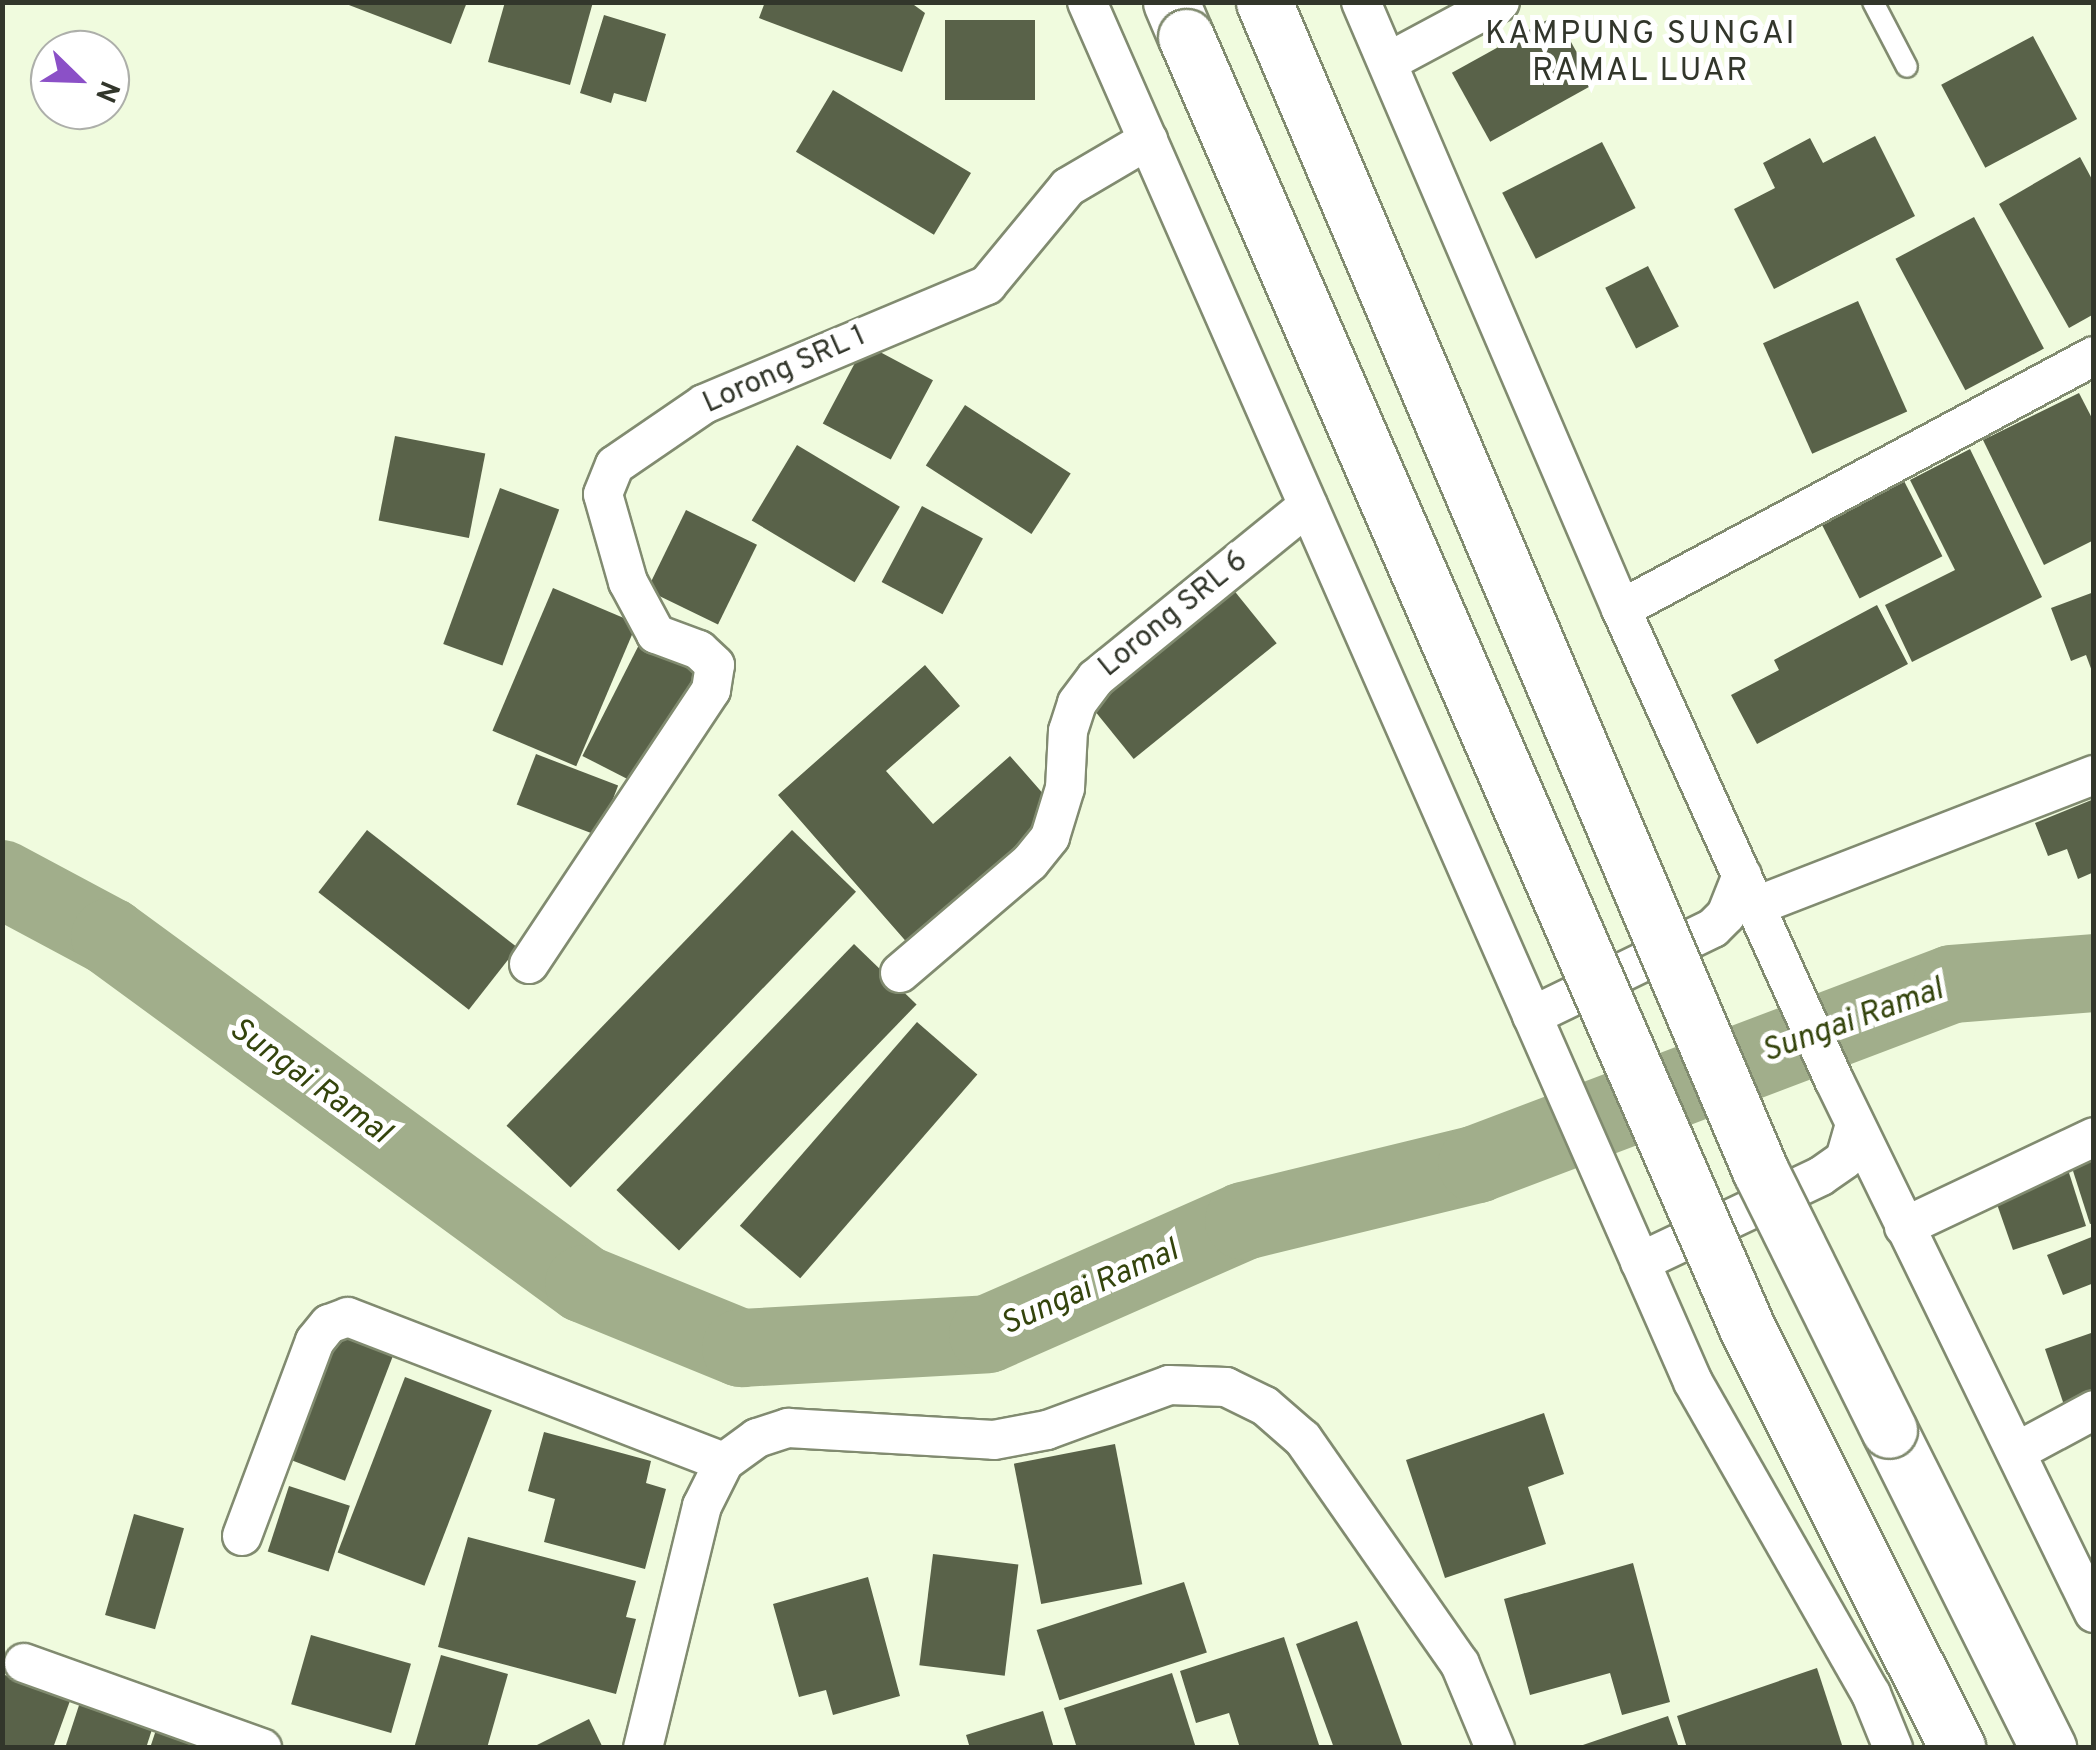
<!DOCTYPE html>
<style>
body{margin:0}
#map{position:relative;width:2096px;height:1750px;overflow:hidden;background:#f0fbde;font-family:Overpass,sans-serif}
div>[style]{position:absolute}
.river>*{height:78px;margin:-39px;padding:0 39px;transform-origin:39px;border-radius:39px;background:#a1ae8b}
.building>*{inset:0;background:#596249;transform-origin:0 0}
.roads{filter:drop-shadow(2px 0 #818b70) drop-shadow(-2px 0 #818b70) drop-shadow(0 2px #818b70) drop-shadow(0 -2px #818b70)}
.service>*{height:20px;margin:-10px;padding:0 10px;transform-origin:10px;border-radius:10px;background:#fff}
.minor>*{height:38px;margin:-19px;padding:0 19px;transform-origin:19px;border-radius:19px;background:#fff}
.motorway>*{height:55px;margin:-27.5px;padding:0 27.5px;transform-origin:27.5px;border-radius:27.5px;background:#fff}
.bridges{filter:drop-shadow(2px 0 #818b70) drop-shadow(-2px 0 #818b70) drop-shadow(0 2px #818b70) drop-shadow(0 -2px #818b70)}
.motorway-bridge>*{height:55px;margin:-27.5px;padding:0 27.5px;transform-origin:27.5px;border-radius:27.5px;background:#fff}
span{translate:-50% -50%;white-space:nowrap;text-align:center;line-height:1.15;-webkit-text-stroke:10px #fff;paint-order:stroke}
.street-label{font-size:30px;color:#32362b}
.neighbourhood-label{font-size:32px;color:#32362b;letter-spacing:2.5px}
.water-label{font-size:32px;color:#34440c;font-style:italic}
.frame{position:absolute;inset:0;border:5px solid #32362b;pointer-events:none}
.north{position:absolute;left:30px;top:30px;width:100px;height:100px;box-sizing:border-box;background:#fff;border:2px solid #adafaa;border-radius:50%;rotate:113deg;font-size:28px;font-weight:700;line-height:40px;text-align:center;color:#32362b}
.north::after{content:'';display:block;margin:auto;width:35px;height:45px;background:#8b50c7;clip-path:polygon(50% 0,100% 100%,50% 72%,0 100%)}
</style>
<div id="map">
<div class="river">
<i style="left:2px;top:879px;width:123px;rotate:28.2deg"></i>
<i style="left:110px;top:937px;width:587px;rotate:36.21deg"></i>
<i style="left:584px;top:1284px;width:170px;rotate:22.2deg"></i>
<i style="left:741px;top:1348px;width:247px;rotate:-3.2deg"></i>
<i style="left:988px;top:1334px;width:280px;rotate:-23.8deg"></i>
<i style="left:1244px;top:1221px;width:240px;rotate:-13.7deg"></i>
<i style="left:1477px;top:1164px;width:508px;rotate:-20.75deg"></i>
<i style="left:1952px;top:984px;width:142px;rotate:-4.4deg"></i>
</div>
<div class="building">
<i style="clip-path:polygon(341px 2px,467px 2px,451px 44px)"></i>
<i style="clip-path:polygon(505px 2px,593px 2px,570px 85px,488px 62px)"></i>
<i style="clip-path:polygon(765px 2px,910px 2px,925px 13px,902px 72px,759px 18px)"></i>
<i style="clip-path:polygon(604px 15px,666px 34px,646px 102px,614px 93px,611px 103px,580px 93px)"></i>
<i style="left:1556px;top:15px;width:79px;height:119px;rotate:61deg"></i>
<i style="left:945px;top:20px;width:90px;height:80px"></i>
<i style="left:2033px;top:36px;width:94px;height:104px;rotate:62deg"></i>
<i style="left:833px;top:90px;width:161px;height:72px;rotate:31deg"></i>
<i style="clip-path:polygon(1875px 136px,1915px 216px,1774px 289px,1734px 209px,1775px 188px,1763px 163px,1810px 138px,1823px 163px)"></i>
<i style="left:1602px;top:142px;width:74px;height:112px;rotate:63deg"></i>
<i style="clip-path:polygon(2080px 157px,2094px 183px,2094px 314px,2069px 328px,1999px 204px)"></i>
<i style="left:1974px;top:217px;width:149px;height:89px;rotate:62deg"></i>
<i style="left:1648px;top:266px;width:68px;height:48px;rotate:63deg"></i>
<i style="left:1858px;top:301px;width:121px;height:104px;rotate:66deg"></i>
<i style="left:865px;top:344px;width:77px;height:90px;rotate:28deg"></i>
<i style="clip-path:polygon(2079px 393px,2094px 422px,2094px 540px,2044px 565px,1983px 440px)"></i>
<i style="left:965px;top:405px;width:126px;height:72px;rotate:33deg"></i>
<i style="left:395px;top:436px;width:92px;height:86px;rotate:11deg"></i>
<i style="left:797px;top:445px;width:120px;height:88px;rotate:31deg"></i>
<i style="clip-path:polygon(1970px 449px,2042px 597px,1912px 662px,1885px 605px,1955px 570px,1910px 480px)"></i>
<i style="left:1902px;top:477px;width:89px;height:93px;rotate:63deg"></i>
<i style="left:500px;top:488px;width:63px;height:166px;rotate:20deg"></i>
<i style="left:922px;top:506px;width:69px;height:86px;rotate:28deg"></i>
<i style="left:686px;top:510px;width:79px;height:89px;rotate:26deg"></i>
<i style="left:553px;top:588px;width:91px;height:155px;rotate:23deg"></i>
<i style="left:1232px;top:588px;width:71px;height:184px;rotate:51deg"></i>
<i style="clip-path:polygon(2094px 592px,2094px 674px,2093px 674px,2086px 655px,2071px 661px,2051px 608px)"></i>
<i style="clip-path:polygon(1877px 605px,1908px 664px,1757px 744px,1731px 695px,1779px 670px,1774px 660px)"></i>
<i style="left:645px;top:633px;width:67px;height:138px;rotate:27deg"></i>
<i style="clip-path:polygon(925px 665px,960px 706px,886px 771px,933px 824px,1010px 756px,1060px 813px,910px 946px,778px 795px)"></i>
<i style="left:536px;top:754px;width:88px;height:54px;rotate:21deg"></i>
<i style="clip-path:polygon(2094px 799px,2094px 872px,2078px 879px,2067px 849px,2048px 856px,2035px 823px)"></i>
<i style="left:367px;top:830px;width:191px;height:79px;rotate:38deg"></i>
<i style="left:792px;top:830px;width:89px;height:411px;rotate:44deg"></i>
<i style="left:854px;top:944px;width:87px;height:342px;rotate:44deg"></i>
<i style="left:917px;top:1022px;width:80px;height:270px;rotate:41deg"></i>
<i style="clip-path:polygon(2094px 1141px,2094px 1223px,2090px 1224px,2066px 1149px)"></i>
<i style="clip-path:polygon(2063px 1154px,2086px 1226px,2013px 1250px,1992px 1190px)"></i>
<i style="clip-path:polygon(2094px 1236px,2094px 1283px,2063px 1295px,2047px 1255px)"></i>
<i style="left:338px;top:1326px;width:62px;height:142px;rotate:21deg"></i>
<i style="clip-path:polygon(2094px 1332px,2094px 1394px,2064px 1405px,2045px 1349px)"></i>
<i style="left:405px;top:1377px;width:93px;height:188px;rotate:21deg"></i>
<i style="clip-path:polygon(1544px 1413px,1564px 1474px,1528px 1487px,1546px 1544px,1445px 1578px,1406px 1460px)"></i>
<i style="clip-path:polygon(544px 1432px,651px 1461px,646px 1483px,666px 1489px,645px 1569px,544px 1542px,555px 1499px,528px 1491px)"></i>
<i style="left:1115px;top:1444px;width:143px;height:103px;rotate:79deg"></i>
<i style="left:289px;top:1486px;width:64px;height:69px;rotate:18deg"></i>
<i style="left:134px;top:1514px;width:52px;height:105px;rotate:16deg"></i>
<i style="clip-path:polygon(468px 1537px,636px 1581px,626px 1617px,636px 1619px,616px 1694px,438px 1647px)"></i>
<i style="left:933px;top:1554px;width:86px;height:112px;rotate:7deg"></i>
<i style="clip-path:polygon(1633px 1563px,1670px 1702px,1622px 1715px,1610px 1673px,1530px 1695px,1504px 1599px)"></i>
<i style="clip-path:polygon(868px 1577px,900px 1696px,833px 1715px,826px 1690px,799px 1697px,773px 1604px)"></i>
<i style="left:1184px;top:1582px;width:74px;height:155px;rotate:72deg"></i>
<i style="clip-path:polygon(1357px 1621px,1403px 1748px,1334px 1748px,1296px 1644px)"></i>
<i style="left:311px;top:1635px;width:104px;height:72px;rotate:16deg"></i>
<i style="clip-path:polygon(1284px 1637px,1320px 1748px,1240px 1748px,1229px 1713px,1196px 1723px,1180px 1671px)"></i>
<i style="clip-path:polygon(441px 1655px,508px 1674px,487px 1748px,414px 1748px)"></i>
<i style="clip-path:polygon(1817px 1668px,1843px 1748px,1687px 1748px,1677px 1716px)"></i>
<i style="clip-path:polygon(1172px 1673px,1196px 1748px,1077px 1748px,1064px 1708px)"></i>
<i style="clip-path:polygon(2px 1674px,71px 1698px,53px 1748px,2px 1748px)"></i>
<i style="clip-path:polygon(84px 1690px,157px 1714px,146px 1748px,65px 1748px)"></i>
<i style="clip-path:polygon(1043px 1711px,1054px 1748px,970px 1748px,966px 1735px)"></i>
<i style="clip-path:polygon(161px 1715px,220px 1748px,150px 1748px)"></i>
<i style="clip-path:polygon(1668px 1716px,1679px 1748px,1577px 1748px,1577px 1747px)"></i>
<i style="clip-path:polygon(589px 1719px,603px 1748px,531px 1748px)"></i>
</div>
<div class="roads">
<div class="service">
<i style="left:1873px;top:2px;width:73px;rotate:62.4deg"></i>
</div>
<div class="minor">
<i style="left:1087px;top:2px;width:1507px;rotate:66.29deg"></i>
<i style="left:1693px;top:1382px;width:359px;rotate:60.3deg"></i>
<i style="left:1871px;top:1694px;width:58px;rotate:67.8deg"></i>
<i style="left:1361px;top:2px;width:660px;rotate:66.81deg"></i>
<i style="left:1621px;top:609px;width:517px;rotate:65.67deg"></i>
<i style="left:1834px;top:1080px;width:593px;rotate:64deg"></i>
<i style="left:1388px;top:62px;width:127px;rotate:-28.2deg"></i>
<i style="left:1621px;top:609px;width:536px;rotate:-28.14deg"></i>
<i style="left:1756px;top:906px;width:362px;rotate:-21.2deg"></i>
<i style="left:529px;top:964px;width:329px;rotate:-56.4deg"></i>
<i style="left:711px;top:690px;width:25px;rotate:-81deg"></i>
<i style="left:715px;top:665px;width:22px;rotate:-137deg"></i>
<i style="left:699px;top:650px;width:46px;rotate:-159.6deg"></i>
<i style="left:656px;top:634px;width:59px;rotate:-118.3deg"></i>
<i style="left:628px;top:582px;width:91px;rotate:-105.9deg"></i>
<i style="left:603px;top:494px;width:31px;rotate:-68deg"></i>
<i style="left:615px;top:465px;width:108px;rotate:-34.4deg"></i>
<i style="left:704px;top:404px;width:307px;rotate:-22.8deg"></i>
<i style="left:987px;top:285px;width:127px;rotate:-50.4deg"></i>
<i style="left:1068px;top:187px;width:93px;rotate:-30.4deg"></i>
<i style="left:900px;top:973px;width:171px;rotate:-40.5deg"></i>
<i style="left:1030px;top:862px;width:32px;rotate:-51deg"></i>
<i style="left:1050px;top:837px;width:51px;rotate:-73deg"></i>
<i style="left:1065px;top:788px;width:57px;rotate:-87deg"></i>
<i style="left:1068px;top:731px;width:29px;rotate:-72deg"></i>
<i style="left:1077px;top:703px;width:31px;rotate:-53deg"></i>
<i style="left:1096px;top:678px;width:273px;rotate:-39.1deg"></i>
<i style="left:1532px;top:1016px;width:201px;rotate:-25.9deg"></i>
<i style="left:1713px;top:928px;width:18px;rotate:-45deg"></i>
<i style="left:1726px;top:915px;width:43px;rotate:-68.2deg"></i>
<i style="left:1904px;top:1227px;width:210px;rotate:-25.3deg"></i>
<i style="left:1640px;top:1262px;width:200px;rotate:-25.4deg"></i>
<i style="left:1821px;top:1176px;width:29px;rotate:-35deg"></i>
<i style="left:1845px;top:1159px;width:36px;rotate:-74deg"></i>
<i style="left:2018px;top:1451px;width:86px;rotate:-28.3deg"></i>
<i style="left:242px;top:1536px;width:208px;rotate:-69.5deg"></i>
<i style="left:315px;top:1341px;width:22px;rotate:-51deg"></i>
<i style="left:329px;top:1324px;width:20px;rotate:-20deg"></i>
<i style="left:348px;top:1317px;width:403px;rotate:21.1deg"></i>
<i style="left:24px;top:1663px;width:253px;rotate:19.7deg"></i>
<i style="left:643px;top:1748px;width:249px;rotate:-76.3deg"></i>
<i style="left:702px;top:1506px;width:49px;rotate:-63.4deg"></i>
<i style="left:724px;top:1462px;width:41px;rotate:-36deg"></i>
<i style="left:757px;top:1438px;width:33px;rotate:-18deg"></i>
<i style="left:788px;top:1428px;width:206px;rotate:3.3deg"></i>
<i style="left:994px;top:1440px;width:54px;rotate:-10.7deg"></i>
<i style="left:1047px;top:1430px;width:130px;rotate:-20.2deg"></i>
<i style="left:1169px;top:1385px;width:57px;rotate:2deg"></i>
<i style="left:1226px;top:1387px;width:43px;rotate:26deg"></i>
<i style="left:1265px;top:1406px;width:50px;rotate:41deg"></i>
<i style="left:1303px;top:1439px;width:274px;rotate:55.1deg"></i>
<i style="left:1460px;top:1664px;width:91px;rotate:67.4deg"></i>
</div>
<div class="motorway">
<i style="left:1171px;top:2px;width:38px;rotate:67deg"></i>
<i style="left:1889px;top:1430px;width:356px;rotate:63.4deg"></i>
</div>
</div>
<div class="bridges">
<div class="motorway-bridge">
<i style="left:1264px;top:2px;width:1269px;rotate:66.99deg"></i>
<i style="left:1760px;top:1170px;width:290px;rotate:63.6deg"></i>
<i style="left:1186px;top:37px;width:1408px;rotate:66.51deg"></i>
<i style="left:1747px;top:1328px;width:470px;rotate:63.4deg"></i>
</div>
</div>
<div class="street-label">
<span style="left:785px;top:371px;rotate:-24deg">Lorong SRL 1</span>
<span style="left:1174px;top:615px;rotate:-39deg">Lorong SRL 6</span>
</div>
<div class="neighbourhood-label">
<span style="left:1641px;top:54px">KAMPUNG SUNGAI<br>RAMAL LUAR</span>
</div>
<div class="water-label">
<span style="left:1853px;top:1022px;rotate:-20deg">Sungai Ramal</span>
<span style="left:309px;top:1082px;rotate:36deg">Sungai Ramal</span>
<span style="left:1090px;top:1289px;rotate:-24deg">Sungai Ramal</span>
</div>
<div class="frame"></div>
<div class="north">N</div>
</div>
